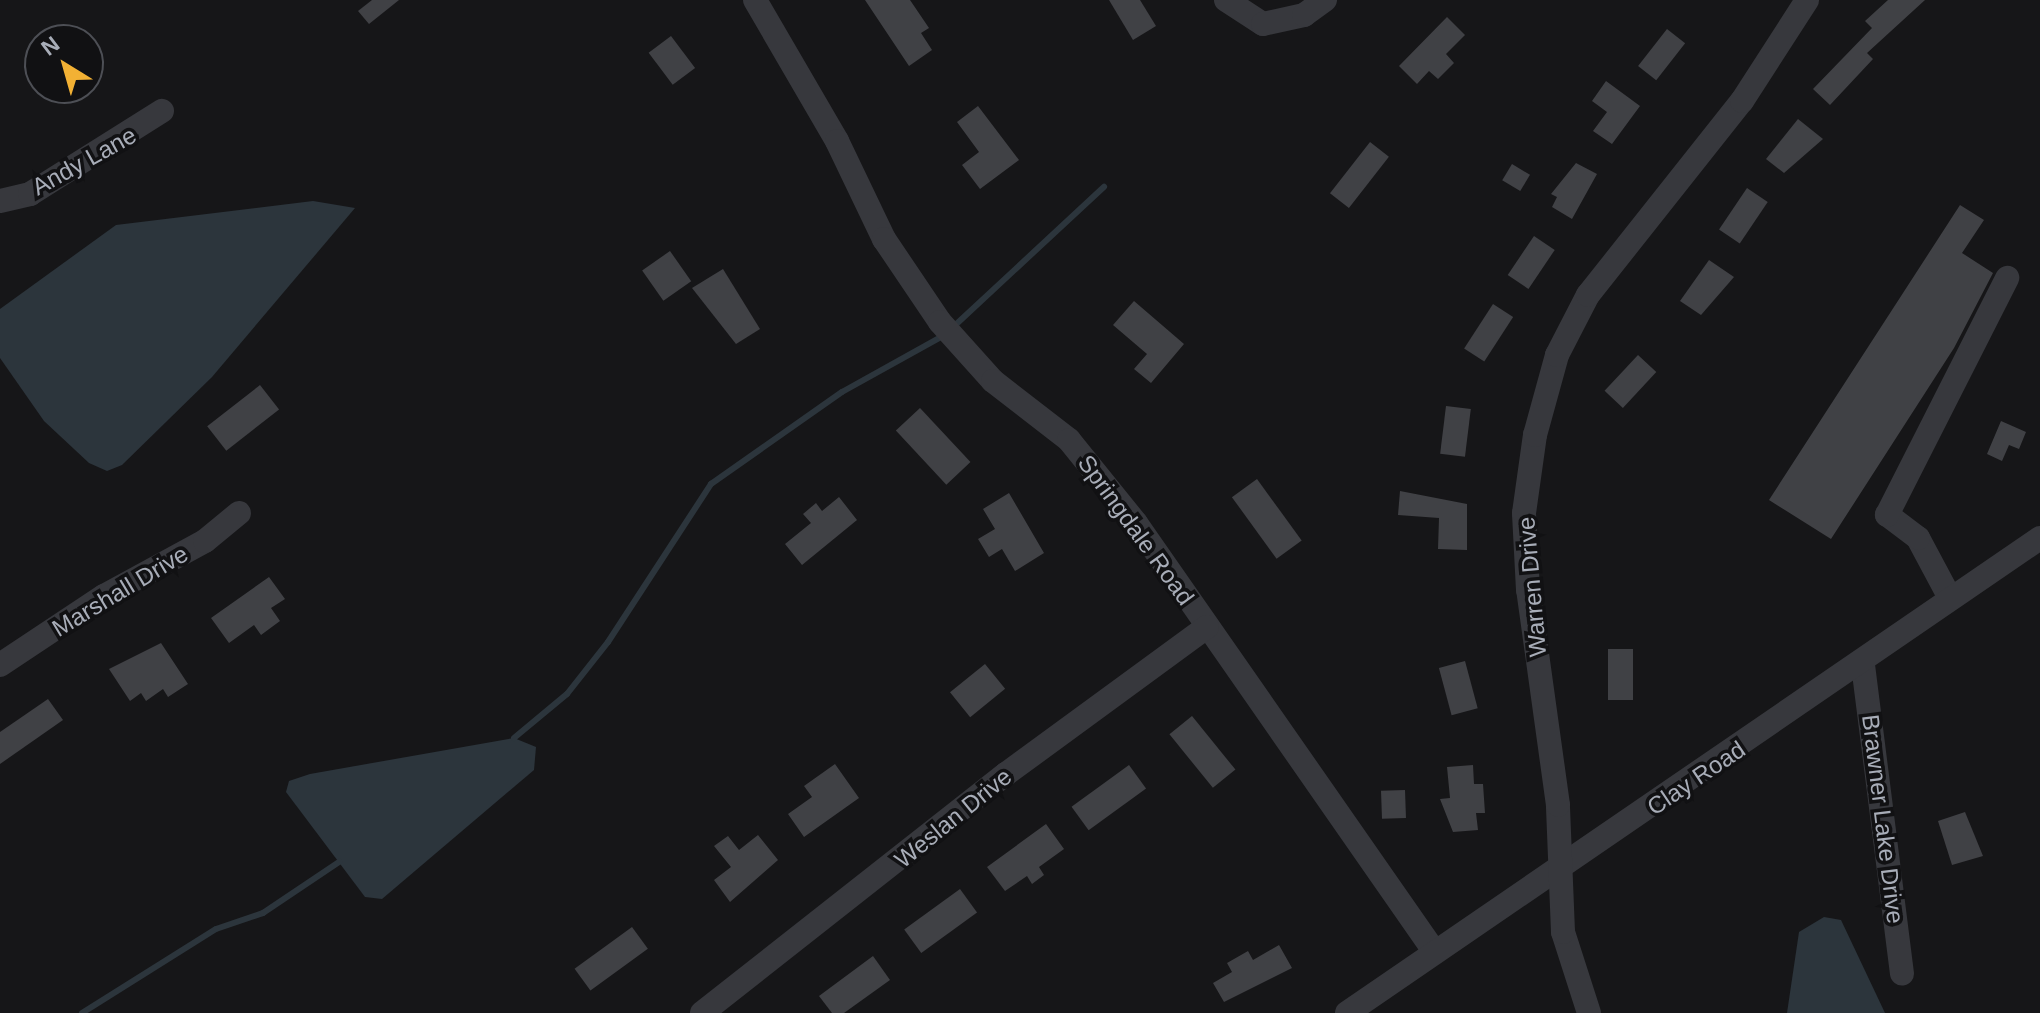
<!DOCTYPE html>
<style>
body{margin:0}
#map{position:relative;width:2040px;height:1013px;overflow:hidden;background:#161618;font-family:Helvetica,sans-serif}
div>[style]{position:absolute}
.water>*{inset:0;background:#2c353c}
.stream>*{height:6px;margin:-3px;padding:0 3px;transform-origin:3px;border-radius:3px;background:#2c353c}
.building>*{inset:0;background:#404145;transform-origin:0 0}
.minor>*{height:24px;margin:-12px;padding:0 12px;transform-origin:12px;border-radius:12px;background:#37383d}
span{translate:-50% -50%;white-space:nowrap;text-align:center;line-height:1.15;-webkit-text-stroke:7px #111113;paint-order:stroke}
.street-label{font-size:24px;color:#a8adb8}
.north{position:absolute;left:24px;top:24px;width:80px;height:80px;box-sizing:border-box;background:#111113;border:2px solid #4d4f55;border-radius:50%;rotate:323deg;font-size:22px;font-weight:700;line-height:32px;text-align:center;color:#a8adb8}
.north::after{content:'';display:block;margin:auto;width:28px;height:36px;background:#f2b134;clip-path:polygon(50% 0,100% 100%,50% 72%,0 100%)}
</style>
<div id="map">
<div class="water">
<i style="clip-path:polygon(313px 201px,355px 208px,212px 377px,122px 465px,107px 471px,89px 463px,44px 421px,0 358px,0 309px,116px 225px)"></i>
<i style="clip-path:polygon(514px 738px,536px 747px,534px 770px,382px 899px,365px 897px,286px 792px,289px 781px,310px 774px)"></i>
<i style="clip-path:polygon(1824px 917px,1841px 920px,1885px 1013px,1787px 1013px,1799px 932px)"></i>
</div>
<div class="stream">
<i style="left:951px;top:329px;width:209px;rotate:-42.9deg"></i>
<i style="left:514px;top:738px;width:69px;rotate:-39.7deg"></i>
<i style="left:567px;top:694px;width:66px;rotate:-51.7deg"></i>
<i style="left:608px;top:642px;width:189px;rotate:-56.9deg"></i>
<i style="left:711px;top:484px;width:160px;rotate:-35.1deg"></i>
<i style="left:842px;top:392px;width:115px;rotate:-29deg"></i>
<i style="left:82px;top:1013px;width:158px;rotate:-32.1deg"></i>
<i style="left:216px;top:929px;width:50px;rotate:-18.8deg"></i>
<i style="left:263px;top:913px;width:92px;rotate:-33.9deg"></i>
</div>
<div class="building">
<i style="clip-path:polygon(372px 0,399px 0,369px 24px,358px 11px)"></i>
<i style="clip-path:polygon(865px 0,910px 0,929px 28px,921px 33px,932px 50px,909px 66px)"></i>
<i style="clip-path:polygon(1109px 0,1140px 0,1156px 26px,1133px 40px)"></i>
<i style="clip-path:polygon(1888px 0,1925px 0,1867px 53px,1873px 59px,1830px 105px,1813px 89px,1872px 28px,1865px 21px)"></i>
<i style="clip-path:polygon(1447px 17px,1465px 35px,1446px 54px,1454px 63px,1438px 79px,1429px 71px,1417px 84px,1399px 66px)"></i>
<i style="left:1667px;top:29px;width:23px;height:47px;rotate:38deg"></i>
<i style="left:671px;top:36px;width:40px;height:28px;rotate:53deg"></i>
<i style="clip-path:polygon(1606px 81px,1640px 106px,1612px 144px,1593px 131px,1607px 112px,1592px 101px)"></i>
<i style="clip-path:polygon(978px 106px,1019px 160px,980px 189px,962px 165px,979px 152px,957px 122px)"></i>
<i style="clip-path:polygon(1798px 119px,1823px 139px,1784px 173px,1766px 159px)"></i>
<i style="left:1370px;top:142px;width:24px;height:65px;rotate:38deg"></i>
<i style="clip-path:polygon(1576px 163px,1597px 174px,1572px 219px,1552px 207px,1557px 197px,1551px 194px)"></i>
<i style="left:1512px;top:164px;width:21px;height:19px;rotate:31deg"></i>
<i style="left:1747px;top:188px;width:25px;height:50px;rotate:34deg"></i>
<i style="clip-path:polygon(1960px 205px,1984px 220px,1962px 253px,1993px 273px,1954px 348px,1831px 539px,1769px 500px)"></i>
<i style="left:1534px;top:236px;width:25px;height:47px;rotate:34deg"></i>
<i style="left:670px;top:251px;width:37px;height:34px;rotate:55deg"></i>
<i style="clip-path:polygon(1709px 260px,1734px 277px,1701px 315px,1680px 301px)"></i>
<i style="clip-path:polygon(723px 269px,760px 329px,736px 344px,692px 288px)"></i>
<i style="clip-path:polygon(1134px 301px,1184px 344px,1151px 383px,1134px 369px,1147px 354px,1113px 325px)"></i>
<i style="left:1493px;top:304px;width:24px;height:53px;rotate:33deg"></i>
<i style="left:1638px;top:355px;width:25px;height:49px;rotate:43deg"></i>
<i style="left:260px;top:385px;width:31px;height:67px;rotate:52deg"></i>
<i style="left:1446px;top:406px;width:25px;height:48px;rotate:7deg"></i>
<i style="left:920px;top:408px;width:74px;height:33px;rotate:47deg"></i>
<i style="clip-path:polygon(2001px 421px,2026px 432px,2019px 449px,2009px 445px,2002px 461px,1987px 454px)"></i>
<i style="left:1257px;top:479px;width:76px;height:31px;rotate:54deg"></i>
<i style="clip-path:polygon(1400px 491px,1467px 504px,1467px 550px,1438px 549px,1439px 518px,1398px 515px)"></i>
<i style="clip-path:polygon(1009px 493px,1044px 553px,1015px 571px,1002px 549px,989px 557px,978px 539px,995px 529px,983px 509px)"></i>
<i style="clip-path:polygon(839px 497px,857px 520px,802px 565px,785px 544px,811px 523px,803px 514px,816px 503px,822px 511px)"></i>
<i style="clip-path:polygon(269px 577px,285px 599px,271px 608px,280px 621px,261px 635px,254px 625px,229px 643px,211px 618px)"></i>
<i style="clip-path:polygon(161px 643px,188px 684px,168px 697px,163px 689px,146px 701px,141px 693px,130px 701px,109px 669px)"></i>
<i style="left:1633px;top:649px;width:51px;height:25px;rotate:90deg"></i>
<i style="left:1465px;top:661px;width:49px;height:27px;rotate:75deg"></i>
<i style="left:985px;top:664px;width:32px;height:45px;rotate:51deg"></i>
<i style="clip-path:polygon(48px 699px,63px 720px,0 764px,0 732px)"></i>
<i style="left:1192px;top:716px;width:69px;height:29px;rotate:51deg"></i>
<i style="clip-path:polygon(835px 764px,859px 798px,804px 837px,788px 814px,812px 797px,804px 786px)"></i>
<i style="left:1129px;top:765px;width:29px;height:71px;rotate:54deg"></i>
<i style="clip-path:polygon(1473px 765px,1474px 784px,1483px 784px,1485px 813px,1476px 813px,1478px 830px,1453px 832px,1440px 799px,1450px 798px,1447px 767px)"></i>
<i style="left:1405px;top:790px;width:28px;height:24px;rotate:88deg"></i>
<i style="clip-path:polygon(1965px 812px,1983px 856px,1952px 865px,1938px 821px)"></i>
<i style="clip-path:polygon(1046px 824px,1064px 849px,1039px 867px,1044px 875px,1032px 884px,1027px 876px,1005px 891px,987px 867px)"></i>
<i style="clip-path:polygon(758px 835px,778px 860px,730px 902px,714px 880px,731px 867px,714px 846px,728px 836px,739px 850px)"></i>
<i style="left:960px;top:889px;width:29px;height:69px;rotate:54deg"></i>
<i style="left:632px;top:927px;width:27px;height:71px;rotate:54deg"></i>
<i style="clip-path:polygon(1279px 945px,1292px 968px,1224px 1002px,1213px 983px,1232px 972px,1227px 963px,1248px 951px,1253px 960px)"></i>
<i style="clip-path:polygon(873px 956px,890px 980px,844px 1013px,832px 1013px,819px 996px)"></i>
</div>
<div class="minor">
<i style="left:755px;top:0;width:163px;rotate:59.8deg"></i>
<i style="left:837px;top:141px;width:109px;rotate:64.4deg"></i>
<i style="left:884px;top:239px;width:100px;rotate:56deg"></i>
<i style="left:940px;top:322px;width:79px;rotate:48.1deg"></i>
<i style="left:993px;top:381px;width:96px;rotate:37.8deg"></i>
<i style="left:1069px;top:440px;width:107px;rotate:51.1deg"></i>
<i style="left:1136px;top:523px;width:522px;rotate:55.15deg"></i>
<i style="left:1226px;top:0;width:44px;rotate:33deg"></i>
<i style="left:1263px;top:24px;width:42px;rotate:-12.4deg"></i>
<i style="left:1304px;top:15px;width:26px;rotate:-36deg"></i>
<i style="left:0;top:201px;width:31px;rotate:-13deg"></i>
<i style="left:30px;top:194px;width:156px;rotate:-32.2deg"></i>
<i style="left:1950px;top:598px;width:68px;rotate:-118.1deg"></i>
<i style="left:1918px;top:538px;width:39px;rotate:-143deg"></i>
<i style="left:1887px;top:515px;width:266px;rotate:-63.1deg"></i>
<i style="left:0;top:665px;width:125px;rotate:-33.6deg"></i>
<i style="left:104px;top:596px;width:115px;rotate:-28.6deg"></i>
<i style="left:205px;top:541px;width:44px;rotate:-39.5deg"></i>
<i style="left:1863px;top:665px;width:311px;rotate:82.8deg"></i>
<i style="left:702px;top:1013px;width:387px;rotate:-38.2deg"></i>
<i style="left:1006px;top:774px;width:249px;rotate:-36.2deg"></i>
<i style="left:1347px;top:1013px;width:840px;rotate:-34.43deg"></i>
<i style="left:1589px;top:1013px;width:85px;rotate:-107.8deg"></i>
<i style="left:1563px;top:932px;width:127px;rotate:-92.3deg"></i>
<i style="left:1558px;top:805px;width:217px;rotate:-97.9deg"></i>
<i style="left:1528px;top:590px;width:77px;rotate:-93deg"></i>
<i style="left:1524px;top:513px;width:79px;rotate:-82deg"></i>
<i style="left:1535px;top:435px;width:83px;rotate:-74.6deg"></i>
<i style="left:1557px;top:355px;width:68px;rotate:-62.7deg"></i>
<i style="left:1588px;top:295px;width:248px;rotate:-51.6deg"></i>
<i style="left:1742px;top:101px;width:120px;rotate:-57.2deg"></i>
</div>
<div class="street-label">
<span style="left:84px;top:161px;rotate:-29deg">Andy Lane</span>
<span style="left:1136px;top:530px;rotate:54deg">Springdale Road</span>
<span style="left:1532px;top:587px;rotate:-95deg">Warren Drive</span>
<span style="left:120px;top:591px;rotate:-31deg">Marshall Drive</span>
<span style="left:1696px;top:778px;rotate:-34deg">Clay Road</span>
<span style="left:953px;top:818px;rotate:-39deg">Weslan Drive</span>
<span style="left:1883px;top:819px;rotate:83deg">Brawner Lake Drive</span>
</div>
<div class="north">N</div>
</div>
